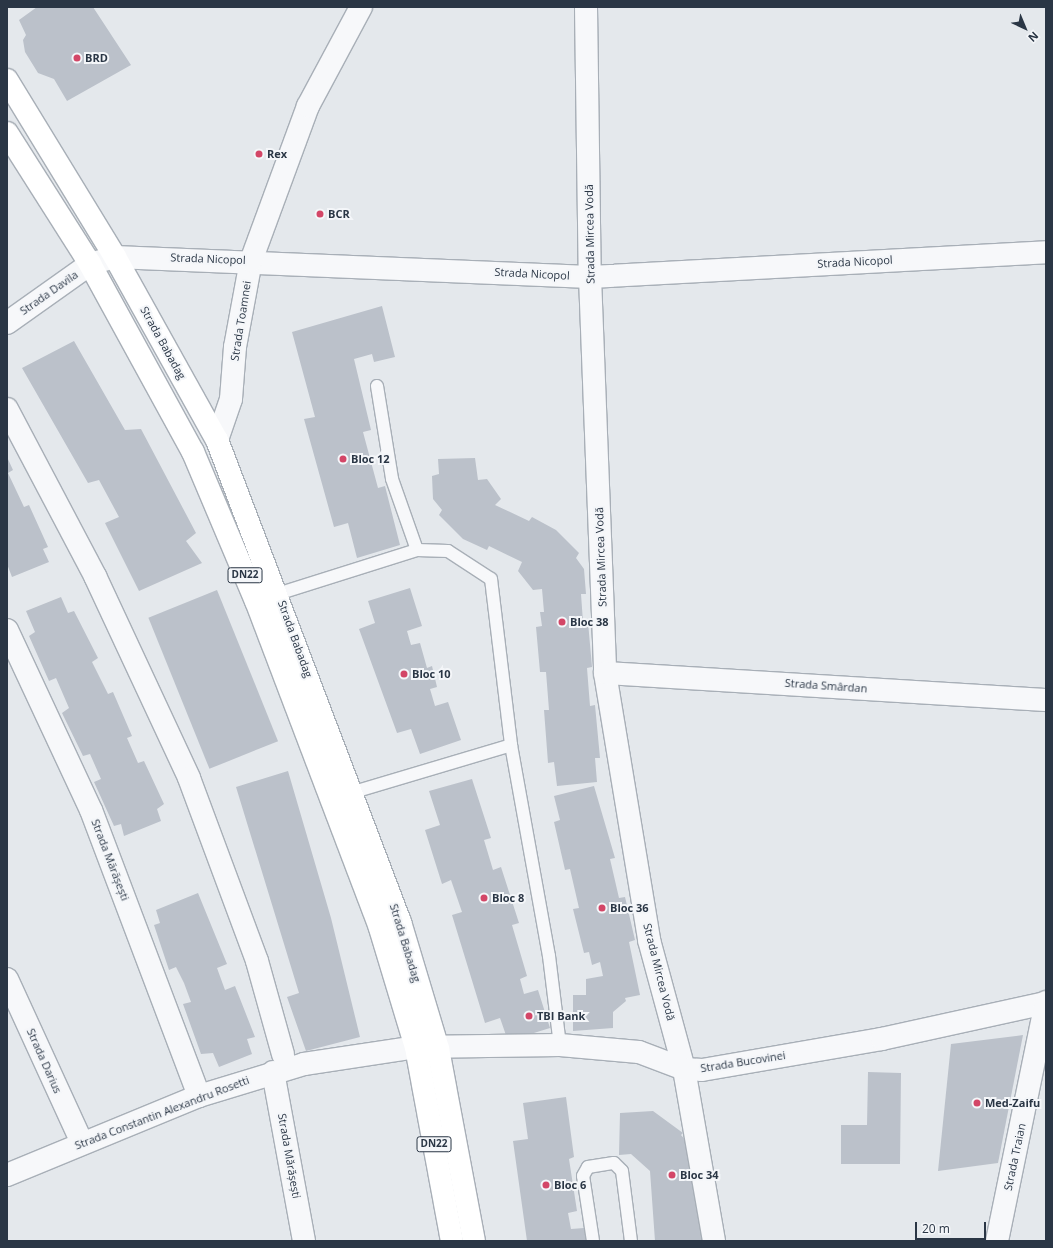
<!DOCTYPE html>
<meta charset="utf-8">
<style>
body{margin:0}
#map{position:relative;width:1053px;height:1248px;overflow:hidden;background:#e4e8ec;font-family:"Open Sans",sans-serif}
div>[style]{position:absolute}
.building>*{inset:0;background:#bbc1ca;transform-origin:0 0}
.roads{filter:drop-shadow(1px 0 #a8afb7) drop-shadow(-1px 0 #a8afb7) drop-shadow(0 1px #a8afb7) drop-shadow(0 -1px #a8afb7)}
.lane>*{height:12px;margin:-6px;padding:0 6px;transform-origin:6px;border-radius:6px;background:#f7f8fa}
.street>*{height:22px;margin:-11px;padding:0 11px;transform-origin:11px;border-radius:11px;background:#f7f8fa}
.primary>*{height:22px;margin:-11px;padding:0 11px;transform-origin:11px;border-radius:11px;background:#fff}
.dots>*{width:11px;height:11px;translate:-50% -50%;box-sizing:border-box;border:2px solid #f4f6f9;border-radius:50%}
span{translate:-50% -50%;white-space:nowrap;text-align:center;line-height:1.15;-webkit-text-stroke:4px #f4f6f9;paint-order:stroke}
.shield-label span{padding:1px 3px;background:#f4f6f9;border:1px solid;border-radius:3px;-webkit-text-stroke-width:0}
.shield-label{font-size:10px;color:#2a3645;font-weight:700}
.poi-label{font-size:11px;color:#2a3645;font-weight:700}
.left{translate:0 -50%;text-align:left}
.street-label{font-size:11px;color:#2a3645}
.frame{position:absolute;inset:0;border:8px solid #2a3645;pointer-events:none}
.north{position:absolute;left:1005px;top:8px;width:40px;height:40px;-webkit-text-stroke:3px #f4f6f9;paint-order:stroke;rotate:136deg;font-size:11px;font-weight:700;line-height:16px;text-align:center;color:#2a3645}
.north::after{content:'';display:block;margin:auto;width:14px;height:18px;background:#2a3645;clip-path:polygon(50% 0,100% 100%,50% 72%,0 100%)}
.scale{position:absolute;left:915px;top:1222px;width:71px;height:18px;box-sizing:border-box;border:2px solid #2a3645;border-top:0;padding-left:5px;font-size:12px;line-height:14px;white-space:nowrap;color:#2a3645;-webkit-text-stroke:3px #f4f6f9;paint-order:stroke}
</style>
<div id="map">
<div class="building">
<i style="clip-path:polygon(37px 7px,93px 7px,131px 65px,67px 101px,54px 79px,38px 73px,25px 52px,23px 40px,26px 35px,19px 20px)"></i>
<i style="clip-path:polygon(382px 306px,395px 357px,374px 362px,372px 354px,354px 359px,371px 430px,363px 432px,378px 488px,385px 486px,400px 545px,357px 558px,348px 523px,334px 527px,304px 419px,315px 417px,292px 332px)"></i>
<i style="clip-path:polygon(74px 341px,125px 430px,141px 429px,196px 533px,186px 541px,202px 563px,139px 591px,105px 523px,119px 517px,99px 480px,88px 483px,22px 368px)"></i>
<i style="clip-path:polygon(7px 457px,13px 470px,8px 473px,24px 507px,29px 505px,48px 547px,43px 549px,49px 562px,12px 577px,7px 564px)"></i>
<i style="clip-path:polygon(475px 458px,478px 480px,487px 479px,501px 499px,495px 505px,529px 521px,532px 517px,556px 530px,579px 553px,576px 558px,584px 569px,586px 594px,581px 594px,583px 622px,588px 622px,592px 667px,587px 668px,590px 706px,595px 705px,600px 758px,595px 758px,597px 782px,557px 786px,554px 762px,548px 763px,544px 710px,549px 710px,546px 672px,540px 672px,536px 627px,542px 626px,540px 612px,544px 612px,542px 589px,533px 590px,518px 571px,522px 562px,489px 546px,487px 550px,463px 539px,439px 515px,442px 510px,433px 499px,432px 476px,439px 474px,438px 459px)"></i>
<i style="clip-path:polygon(410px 588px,422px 626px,407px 631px,411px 645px,420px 643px,427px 668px,432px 666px,437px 687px,430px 689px,435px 706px,448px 702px,461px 740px,420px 754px,411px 729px,397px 733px,359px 629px,375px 623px,368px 601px)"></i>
<i style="left:217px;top:590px;width:163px;height:74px;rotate:68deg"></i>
<i style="clip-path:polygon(61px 597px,68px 613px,74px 611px,98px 658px,92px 662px,108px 694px,113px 692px,132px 736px,127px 738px,138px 763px,144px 761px,164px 804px,157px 809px,161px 821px,124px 836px,121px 824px,114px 826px,94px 782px,101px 779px,90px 754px,83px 756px,62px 713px,69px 708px,56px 678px,49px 681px,29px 636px,35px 632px,26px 611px)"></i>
<i style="clip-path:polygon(288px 771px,331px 918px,360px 1037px,306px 1051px,287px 997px,299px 993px,236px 787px)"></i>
<i style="clip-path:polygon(472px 779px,491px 838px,484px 840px,493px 870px,501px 867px,519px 923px,512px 925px,527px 976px,520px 979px,524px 994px,538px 990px,550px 1028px,508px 1041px,500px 1018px,485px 1023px,452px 915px,462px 912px,451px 880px,442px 884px,425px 830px,440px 825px,429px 791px)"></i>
<i style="clip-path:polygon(594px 786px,615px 858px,610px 859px,619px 898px,625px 897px,635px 940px,629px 942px,640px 995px,625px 998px,626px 1001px,613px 1012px,613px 1028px,573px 1031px,573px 995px,586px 995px,586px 979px,603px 976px,600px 962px,592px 965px,589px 952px,584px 953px,573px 909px,579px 908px,570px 869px,565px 870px,554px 822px,560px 820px,554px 796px)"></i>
<i style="clip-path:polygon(198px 893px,227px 964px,217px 968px,225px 990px,235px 986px,255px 1037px,247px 1039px,252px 1054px,219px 1067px,213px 1053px,201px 1054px,183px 1004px,191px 1002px,184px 983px,176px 967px,169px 970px,154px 925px,160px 923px,156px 910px)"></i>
<i style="clip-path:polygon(1023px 1035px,998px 1163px,938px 1171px,951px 1044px)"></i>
<i style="clip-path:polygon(868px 1072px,901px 1073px,900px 1164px,841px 1164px,841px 1125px,867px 1125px)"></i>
<i style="clip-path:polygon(566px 1097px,574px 1157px,569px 1159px,577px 1211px,568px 1213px,571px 1229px,584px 1228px,586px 1241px,527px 1241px,513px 1141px,528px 1139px,523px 1103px)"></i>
<i style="clip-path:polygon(653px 1111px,683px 1133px,681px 1135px,687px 1142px,703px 1241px,655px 1241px,650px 1171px,631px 1154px,619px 1155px,620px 1113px)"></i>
</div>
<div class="roads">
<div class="lane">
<i style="left:377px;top:386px;width:94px;rotate:80.8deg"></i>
<i style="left:392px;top:479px;width:75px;rotate:70.6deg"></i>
<i style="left:271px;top:596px;width:153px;rotate:-17.5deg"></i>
<i style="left:417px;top:550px;width:31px;rotate:2deg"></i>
<i style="left:448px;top:551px;width:51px;rotate:33.1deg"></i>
<i style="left:491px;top:579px;width:167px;rotate:83.1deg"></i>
<i style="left:511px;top:745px;width:214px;rotate:79.8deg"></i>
<i style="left:549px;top:956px;width:90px;rotate:83deg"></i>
<i style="left:347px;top:794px;width:171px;rotate:-16.6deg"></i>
<i style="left:593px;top:1241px;width:66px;rotate:-98.7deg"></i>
<i style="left:583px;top:1176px;width:10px;rotate:-61deg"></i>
<i style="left:588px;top:1167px;width:26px;rotate:-9deg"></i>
<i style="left:614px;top:1163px;width:11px;rotate:45deg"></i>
<i style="left:622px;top:1171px;width:71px;rotate:82.7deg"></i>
</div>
<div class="street">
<i style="left:586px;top:7px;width:270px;rotate:89.2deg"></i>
<i style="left:590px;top:277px;width:396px;rotate:87.8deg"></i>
<i style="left:605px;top:673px;width:271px;rotate:80.6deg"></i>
<i style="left:649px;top:940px;width:134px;rotate:74.8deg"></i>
<i style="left:684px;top:1069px;width:175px;rotate:80.1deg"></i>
<i style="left:7px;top:323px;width:102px;rotate:-35.4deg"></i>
<i style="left:90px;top:264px;width:26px;rotate:-16deg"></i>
<i style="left:115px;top:257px;width:475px;rotate:2.4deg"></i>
<i style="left:590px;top:277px;width:457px;rotate:-3.1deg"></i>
<i style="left:7px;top:409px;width:189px;rotate:62.2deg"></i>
<i style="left:95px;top:576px;width:223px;rotate:65deg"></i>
<i style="left:189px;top:778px;width:195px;rotate:69.6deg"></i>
<i style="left:257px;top:961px;width:97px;rotate:74.4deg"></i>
<i style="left:217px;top:440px;width:43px;rotate:-71.1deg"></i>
<i style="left:231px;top:399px;width:52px;rotate:-85.6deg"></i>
<i style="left:235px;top:347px;width:87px;rotate:-79.5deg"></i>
<i style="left:251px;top:261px;width:165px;rotate:-69.8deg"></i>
<i style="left:308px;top:106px;width:112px;rotate:-61.8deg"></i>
<i style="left:7px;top:630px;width:199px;rotate:65deg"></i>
<i style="left:91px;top:810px;width:306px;rotate:69.3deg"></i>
<i style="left:605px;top:673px;width:442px;rotate:3.5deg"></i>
<i style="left:7px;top:979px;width:180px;rotate:65.4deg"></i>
<i style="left:273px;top:1072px;width:172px;rotate:79.6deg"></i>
<i style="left:7px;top:1175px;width:208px;rotate:-22.4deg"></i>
<i style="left:199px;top:1096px;width:110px;rotate:-16.9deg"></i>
<i style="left:304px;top:1064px;width:113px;rotate:-8.6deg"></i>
<i style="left:416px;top:1047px;width:144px;rotate:-0.8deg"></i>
<i style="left:560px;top:1045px;width:79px;rotate:5.1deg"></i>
<i style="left:639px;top:1052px;width:48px;rotate:20.7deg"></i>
<i style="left:684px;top:1069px;width:18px;rotate:3deg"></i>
<i style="left:702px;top:1070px;width:183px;rotate:-9.8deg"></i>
<i style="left:882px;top:1039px;width:168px;rotate:-12.4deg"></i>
<i style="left:997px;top:1241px;width:244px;rotate:-78.4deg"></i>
</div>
<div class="primary">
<i style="left:7px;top:80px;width:207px;rotate:58.6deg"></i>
<i style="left:115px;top:257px;width:210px;rotate:60.9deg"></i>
<i style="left:217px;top:440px;width:516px;rotate:69.21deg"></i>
<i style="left:400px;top:922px;width:133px;rotate:73.3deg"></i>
<i style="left:438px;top:1049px;width:195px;rotate:79.4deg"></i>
<i style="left:7px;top:133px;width:155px;rotate:57.6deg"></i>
<i style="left:90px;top:264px;width:214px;rotate:61.3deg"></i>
<i style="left:193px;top:452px;width:162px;rotate:67.1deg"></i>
<i style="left:256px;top:601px;width:350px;rotate:69.2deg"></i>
<i style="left:380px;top:928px;width:124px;rotate:73.2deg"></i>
<i style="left:416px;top:1047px;width:197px;rotate:79.5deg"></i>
</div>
</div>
<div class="dots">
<i style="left:77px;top:58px;background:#d34667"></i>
<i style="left:259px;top:154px;background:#d34667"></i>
<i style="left:320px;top:214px;background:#d34667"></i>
<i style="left:343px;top:459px;background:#d34667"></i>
<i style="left:562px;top:622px;background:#d34667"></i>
<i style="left:404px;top:674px;background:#d34667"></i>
<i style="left:484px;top:898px;background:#d34667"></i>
<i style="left:602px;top:908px;background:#d34667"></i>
<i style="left:529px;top:1016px;background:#d34667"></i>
<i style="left:977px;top:1103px;background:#d34667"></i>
<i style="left:672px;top:1175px;background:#d34667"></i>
<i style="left:546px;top:1185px;background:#d34667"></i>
</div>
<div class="shield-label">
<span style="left:245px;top:575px">DN22</span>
<span style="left:434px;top:1144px">DN22</span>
</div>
<div class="poi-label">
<span class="left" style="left:85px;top:58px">BRD</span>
<span class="left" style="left:267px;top:154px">Rex</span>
<span class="left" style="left:328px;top:214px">BCR</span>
<span class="left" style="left:351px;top:459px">Bloc 12</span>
<span class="left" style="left:570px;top:622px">Bloc 38</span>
<span class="left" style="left:412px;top:674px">Bloc 10</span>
<span class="left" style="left:492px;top:898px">Bloc 8</span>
<span class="left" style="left:610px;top:908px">Bloc 36</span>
<span class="left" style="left:537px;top:1016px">TBI Bank</span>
<span class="left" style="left:985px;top:1103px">Med-Zaifu</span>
<span class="left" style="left:680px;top:1175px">Bloc 34</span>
<span class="left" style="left:554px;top:1185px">Bloc 6</span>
</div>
<div class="street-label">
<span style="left:590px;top:234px;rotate:-91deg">Strada Mircea Vodă</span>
<span style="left:208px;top:259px;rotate:2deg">Strada Nicopol</span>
<span style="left:855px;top:262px;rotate:-3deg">Strada Nicopol</span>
<span style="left:532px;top:274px;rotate:3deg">Strada Nicopol</span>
<span style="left:49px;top:293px;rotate:-35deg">Strada Davila</span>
<span style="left:241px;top:321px;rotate:-81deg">Strada Toamnei</span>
<span style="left:163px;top:343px;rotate:61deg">Strada Babadag</span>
<span style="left:601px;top:557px;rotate:-92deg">Strada Mircea Vodă</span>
<span style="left:295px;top:639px;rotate:70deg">Strada Babadag</span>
<span style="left:826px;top:686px;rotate:4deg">Strada Smârdan</span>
<span style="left:110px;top:860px;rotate:69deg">Strada Mărășești</span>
<span style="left:405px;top:943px;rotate:73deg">Strada Babadag</span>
<span style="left:659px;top:972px;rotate:76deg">Strada Mircea Vodă</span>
<span style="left:44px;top:1061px;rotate:66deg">Strada Darius</span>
<span style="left:743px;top:1062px;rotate:-9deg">Strada Bucovinei</span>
<span style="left:162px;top:1113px;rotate:-21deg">Strada Constantin Alexandru Rosetti</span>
<span style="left:289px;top:1156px;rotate:80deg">Strada Mărășești</span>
<span style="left:1015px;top:1157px;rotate:-78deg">Strada Traian</span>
</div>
<div class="frame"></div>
<div class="north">N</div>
<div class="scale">20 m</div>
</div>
